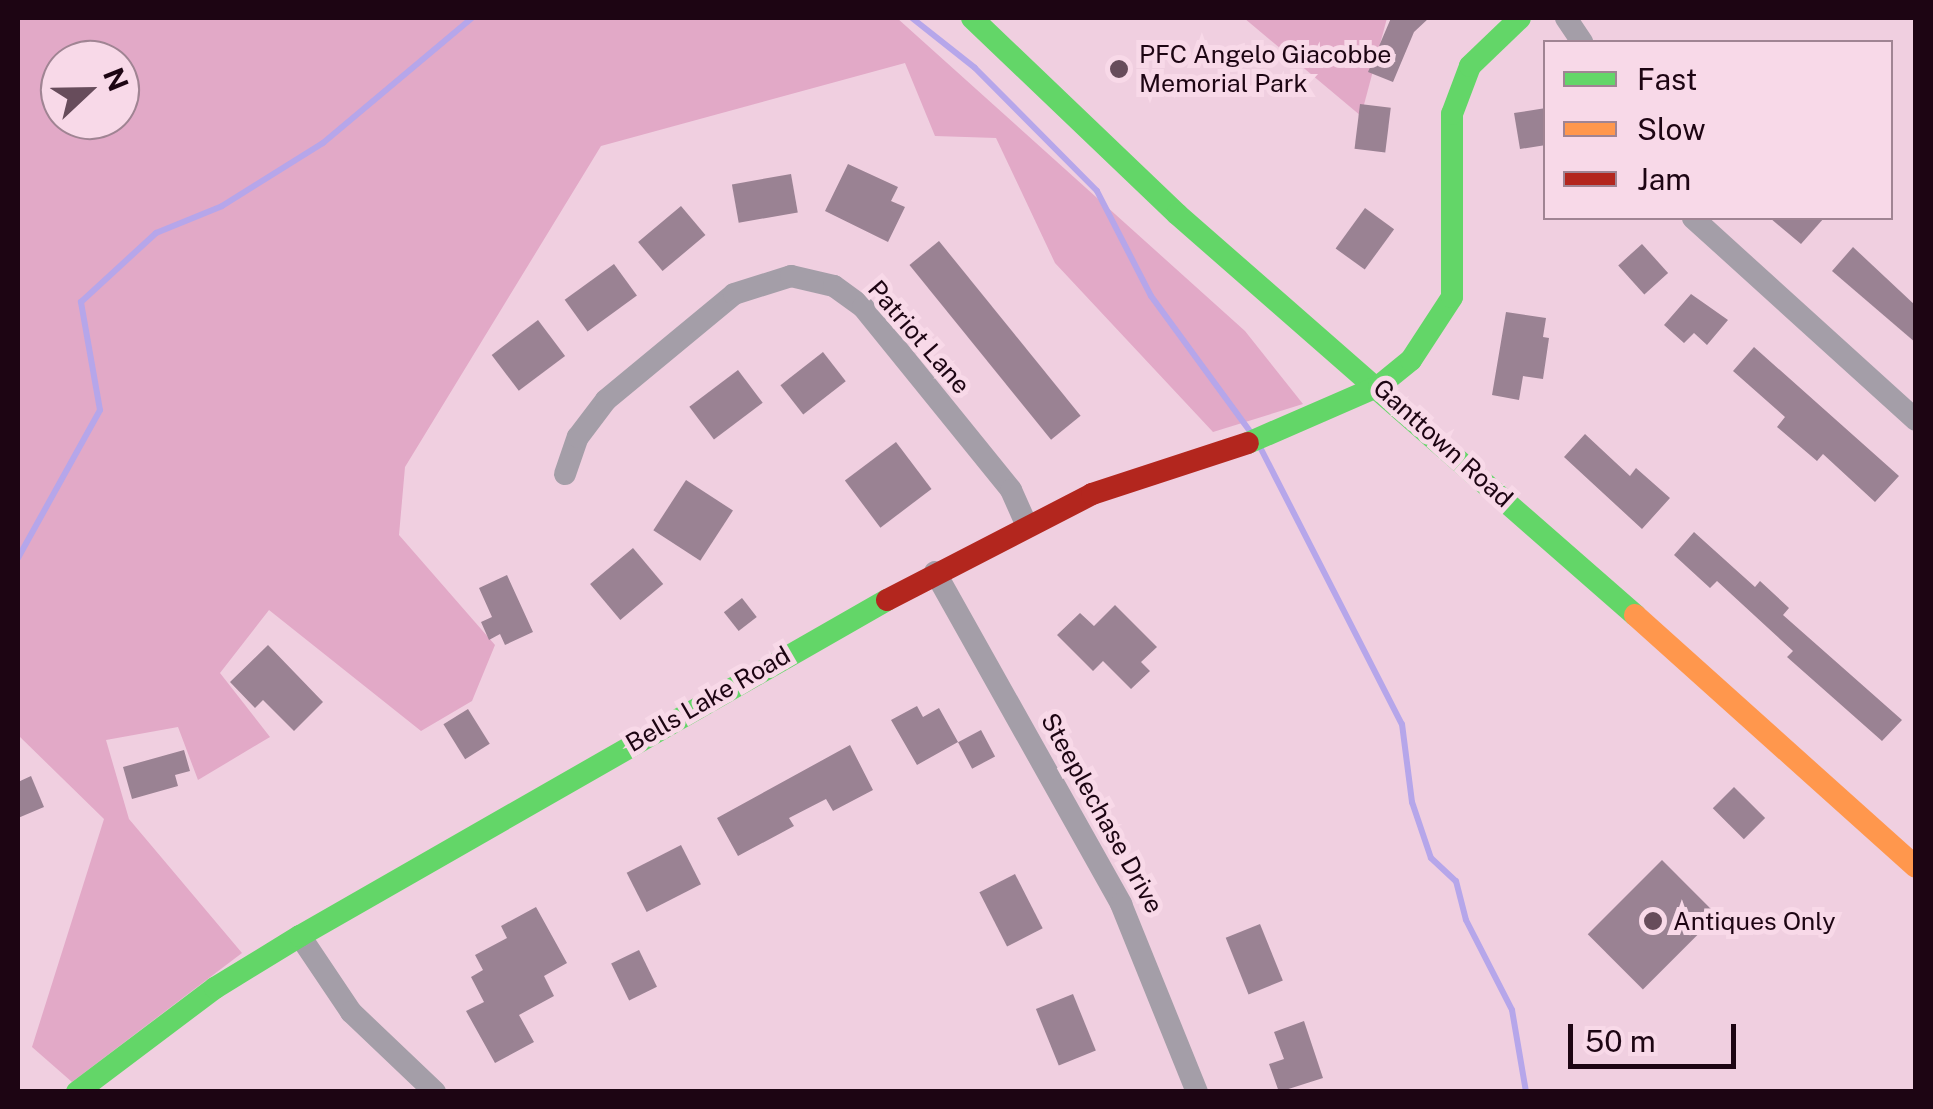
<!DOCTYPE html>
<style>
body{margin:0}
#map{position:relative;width:1933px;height:1109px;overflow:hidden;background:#f0cfe0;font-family:"Public Sans",sans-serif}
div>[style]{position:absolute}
.green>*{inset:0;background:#e2a9c7}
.stream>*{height:6px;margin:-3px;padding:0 3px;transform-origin:3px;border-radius:3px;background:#b6a6ea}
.building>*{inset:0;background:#9a8293;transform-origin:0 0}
.street>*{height:22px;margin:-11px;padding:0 11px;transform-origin:11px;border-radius:11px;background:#a49ea8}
.fast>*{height:22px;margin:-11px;padding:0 11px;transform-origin:11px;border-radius:11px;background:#63d668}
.slow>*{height:22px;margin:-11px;padding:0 11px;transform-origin:11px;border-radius:11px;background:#ff974d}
.jam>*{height:22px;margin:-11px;padding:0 11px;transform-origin:11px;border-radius:11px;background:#b3261e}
.dots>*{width:28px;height:28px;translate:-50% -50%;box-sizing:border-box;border:5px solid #f8d9e8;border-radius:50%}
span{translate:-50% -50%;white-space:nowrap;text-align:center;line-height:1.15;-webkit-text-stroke:10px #f8d9e8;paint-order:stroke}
.poi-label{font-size:25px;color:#1d0513}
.left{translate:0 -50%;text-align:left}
.street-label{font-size:25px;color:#1d0513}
.frame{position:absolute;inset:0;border:20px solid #1d0513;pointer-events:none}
.legend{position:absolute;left:1543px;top:40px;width:350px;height:180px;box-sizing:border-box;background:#f8d9e8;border:2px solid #a08493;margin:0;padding:12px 18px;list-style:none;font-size:30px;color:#1d0513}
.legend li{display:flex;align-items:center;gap:20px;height:50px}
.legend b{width:50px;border:2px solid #a08493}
.north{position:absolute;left:40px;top:40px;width:100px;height:100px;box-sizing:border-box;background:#f8d9e8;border:2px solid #a08493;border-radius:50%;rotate:68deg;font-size:28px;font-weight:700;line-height:40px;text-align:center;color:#1d0513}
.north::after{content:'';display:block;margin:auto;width:35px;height:45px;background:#674c5b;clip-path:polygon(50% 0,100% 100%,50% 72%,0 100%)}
.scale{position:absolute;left:1568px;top:1024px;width:168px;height:45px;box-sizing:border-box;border:5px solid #1d0513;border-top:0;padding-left:12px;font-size:30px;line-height:35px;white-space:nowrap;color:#1d0513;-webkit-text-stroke:8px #f8d9e8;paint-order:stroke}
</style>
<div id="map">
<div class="green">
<i style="clip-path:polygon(evenodd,18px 18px,897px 18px,1245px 331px,1303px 404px,1213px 432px,1055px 263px,996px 138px,935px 136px,905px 63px,601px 146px,405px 467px,399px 535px,495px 645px,472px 701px,421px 731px,269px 610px,220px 673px,270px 737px,198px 780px,178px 727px,106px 740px,129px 819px,242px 953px,72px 1082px,32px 1047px,104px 819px,18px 735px,18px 18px,60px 60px,120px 60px,120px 120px,60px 120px,60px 60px)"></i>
<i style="clip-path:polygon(1244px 18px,1387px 18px,1361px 116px)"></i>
</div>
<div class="stream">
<i style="left:912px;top:18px;width:80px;rotate:38.4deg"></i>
<i style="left:975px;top:68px;width:173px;rotate:45.2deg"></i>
<i style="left:1097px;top:191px;width:118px;rotate:62.8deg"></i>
<i style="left:1151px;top:296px;width:166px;rotate:53.8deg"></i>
<i style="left:1261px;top:449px;width:309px;rotate:62.9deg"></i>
<i style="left:1402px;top:724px;width:79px;rotate:82.7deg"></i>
<i style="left:1412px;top:802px;width:59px;rotate:71.3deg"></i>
<i style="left:1431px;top:858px;width:34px;rotate:43deg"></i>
<i style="left:1456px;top:881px;width:40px;rotate:75.6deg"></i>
<i style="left:1466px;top:920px;width:101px;rotate:62.9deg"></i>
<i style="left:1512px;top:1010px;width:83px;rotate:80.3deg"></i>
<i style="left:18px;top:558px;width:169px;rotate:-61deg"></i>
<i style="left:100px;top:410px;width:110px;rotate:-100deg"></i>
<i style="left:81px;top:302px;width:102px;rotate:-42.6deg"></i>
<i style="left:156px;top:233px;width:71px;rotate:-22.2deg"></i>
<i style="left:222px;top:206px;width:119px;rotate:-32deg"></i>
<i style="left:323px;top:143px;width:194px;rotate:-40deg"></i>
</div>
<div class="building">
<i style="clip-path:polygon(1391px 18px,1429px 18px,1414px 32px,1393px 82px,1368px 72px)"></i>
<i style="left:1360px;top:104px;width:31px;height:45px;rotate:7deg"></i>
<i style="clip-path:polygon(1546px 108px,1546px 145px,1520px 149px,1514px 113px)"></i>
<i style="clip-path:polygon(848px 164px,898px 187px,891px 201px,905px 207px,888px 242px,825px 211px)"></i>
<i style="left:791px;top:174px;width:39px;height:60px;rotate:80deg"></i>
<i style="left:681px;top:206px;width:38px;height:56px;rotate:50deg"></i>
<i style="left:1365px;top:208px;width:36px;height:50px;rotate:36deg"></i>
<i style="clip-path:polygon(1770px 218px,1824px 218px,1801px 244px)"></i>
<i style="left:939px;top:241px;width:225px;height:38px;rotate:51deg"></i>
<i style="left:1642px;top:244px;width:39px;height:32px;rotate:48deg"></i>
<i style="clip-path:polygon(1853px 247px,1916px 306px,1916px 343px,1832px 271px)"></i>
<i style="left:614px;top:264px;width:39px;height:61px;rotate:54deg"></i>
<i style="clip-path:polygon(1691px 294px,1728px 320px,1707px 345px,1694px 333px,1684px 343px,1664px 325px)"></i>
<i style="clip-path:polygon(1506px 312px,1546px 318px,1543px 337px,1549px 338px,1543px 379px,1523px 376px,1519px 400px,1492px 395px)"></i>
<i style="left:538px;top:320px;width:45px;height:58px;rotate:53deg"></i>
<i style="clip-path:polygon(1754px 347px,1899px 476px,1875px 502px,1823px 454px,1817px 461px,1777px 427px,1785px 417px,1733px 371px)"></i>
<i style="left:823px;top:352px;width:37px;height:54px;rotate:52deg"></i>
<i style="left:738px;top:370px;width:41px;height:61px;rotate:53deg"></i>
<i style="clip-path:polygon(1585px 434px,1630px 476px,1636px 468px,1670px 498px,1642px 529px,1564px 457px)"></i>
<i style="left:896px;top:442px;width:59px;height:64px;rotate:53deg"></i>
<i style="left:686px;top:480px;width:56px;height:60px;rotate:33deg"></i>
<i style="clip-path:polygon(1694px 532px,1755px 587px,1760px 581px,1789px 608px,1783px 615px,1902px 720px,1882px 741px,1787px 657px,1793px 651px,1717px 581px,1710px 588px,1674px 555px)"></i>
<i style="left:633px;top:548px;width:47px;height:56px;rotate:50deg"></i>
<i style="clip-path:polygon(507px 575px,533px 632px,505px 645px,500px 634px,489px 640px,481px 622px,492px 617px,479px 588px)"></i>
<i style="left:742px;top:598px;width:24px;height:23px;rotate:52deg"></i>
<i style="clip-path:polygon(1115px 605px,1157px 647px,1141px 662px,1150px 671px,1131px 689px,1103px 661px,1093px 671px,1057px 635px,1080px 613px,1094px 626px)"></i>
<i style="clip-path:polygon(268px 645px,323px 702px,294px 731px,263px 700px,255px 708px,230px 682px)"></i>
<i style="clip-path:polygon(917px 706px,923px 717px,939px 708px,958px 742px,917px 765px,891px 720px)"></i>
<i style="left:468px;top:709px;width:41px;height:29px;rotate:58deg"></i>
<i style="left:981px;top:730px;width:30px;height:26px;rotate:62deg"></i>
<i style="clip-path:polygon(850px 745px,873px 790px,833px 811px,826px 799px,789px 818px,794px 826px,738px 856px,717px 818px)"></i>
<i style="clip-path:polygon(184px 750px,190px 771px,175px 775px,178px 786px,132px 799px,123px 767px)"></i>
<i style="clip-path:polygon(31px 776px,44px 807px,18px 818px,18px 782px)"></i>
<i style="left:1734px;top:787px;width:44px;height:30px;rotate:45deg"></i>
<i style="left:681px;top:845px;width:44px;height:61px;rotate:63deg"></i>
<i style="left:1662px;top:860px;width:78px;height:105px;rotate:45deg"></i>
<i style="left:1015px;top:874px;width:61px;height:40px;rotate:63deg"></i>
<i style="clip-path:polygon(536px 907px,567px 963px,544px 976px,554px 996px,519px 1015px,534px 1042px,495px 1063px,466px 1011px,484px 1002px,471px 977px,483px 970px,475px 955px,507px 938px,501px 926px)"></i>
<i style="left:1260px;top:924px;width:61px;height:37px;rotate:68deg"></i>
<i style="left:639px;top:950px;width:41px;height:31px;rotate:64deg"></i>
<i style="left:1073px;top:994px;width:61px;height:40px;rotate:68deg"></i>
<i style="clip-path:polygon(1304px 1021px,1323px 1078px,1279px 1092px,1269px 1064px,1284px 1059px,1274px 1032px)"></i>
</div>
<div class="street">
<i style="left:1566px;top:18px;width:29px;rotate:56deg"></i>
<i style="left:1693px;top:218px;width:301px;rotate:42.2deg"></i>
<i style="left:565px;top:474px;width:39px;rotate:-71deg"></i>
<i style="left:578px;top:437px;width:46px;rotate:-52.9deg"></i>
<i style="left:606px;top:400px;width:166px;rotate:-39.6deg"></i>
<i style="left:734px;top:294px;width:60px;rotate:-17.5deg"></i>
<i style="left:791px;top:276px;width:44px;rotate:13.1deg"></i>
<i style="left:834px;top:286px;width:36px;rotate:36deg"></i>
<i style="left:863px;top:307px;width:235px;rotate:51deg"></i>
<i style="left:1011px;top:490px;width:35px;rotate:66deg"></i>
<i style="left:935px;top:572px;width:381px;rotate:60.7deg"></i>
<i style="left:1121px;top:904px;width:203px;rotate:68deg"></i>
<i style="left:300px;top:936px;width:92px;rotate:56.1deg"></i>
<i style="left:351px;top:1012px;width:116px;rotate:43.6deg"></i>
</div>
<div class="fast">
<i style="left:972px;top:18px;width:284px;rotate:43.7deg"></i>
<i style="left:1177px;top:214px;width:609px;rotate:41.2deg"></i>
<i style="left:1248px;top:443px;width:143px;rotate:-23.5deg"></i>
<i style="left:1379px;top:386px;width:41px;rotate:-39.1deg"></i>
<i style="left:1411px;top:360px;width:75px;rotate:-56.9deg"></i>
<i style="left:1452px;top:297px;width:183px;rotate:-90deg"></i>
<i style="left:1452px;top:114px;width:51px;rotate:-69.4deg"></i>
<i style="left:1470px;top:66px;width:69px;rotate:-43.8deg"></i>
<i style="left:77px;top:1092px;width:173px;rotate:-37deg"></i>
<i style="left:215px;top:988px;width:100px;rotate:-31.5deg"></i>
<i style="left:300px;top:936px;width:676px;rotate:-29.79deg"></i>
</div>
<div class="slow">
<i style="left:1635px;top:615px;width:377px;rotate:41.9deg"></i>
</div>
<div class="jam">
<i style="left:887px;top:600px;width:231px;rotate:-27.3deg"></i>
<i style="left:1092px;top:494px;width:164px;rotate:-18.1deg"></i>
</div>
<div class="dots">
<i style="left:1119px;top:69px;background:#674c5b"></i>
<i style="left:1653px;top:921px;background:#674c5b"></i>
</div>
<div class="poi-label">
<span class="left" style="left:1139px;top:69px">PFC Angelo Giacobbe<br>Memorial Park</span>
<span class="left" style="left:1673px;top:921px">Antiques Only</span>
</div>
<div class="street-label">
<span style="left:919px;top:337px;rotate:49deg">Patriot Lane</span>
<span style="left:1443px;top:443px;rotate:42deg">Ganttown Road</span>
<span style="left:708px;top:699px;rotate:-30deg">Bells Lake Road</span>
<span style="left:1102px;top:813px;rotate:61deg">Steeplechase Drive</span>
</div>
<div class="frame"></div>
<ul class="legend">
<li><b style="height:12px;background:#63d668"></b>Fast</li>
<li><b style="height:12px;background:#ff974d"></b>Slow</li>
<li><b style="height:12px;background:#b3261e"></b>Jam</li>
</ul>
<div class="north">N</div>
<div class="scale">50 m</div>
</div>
